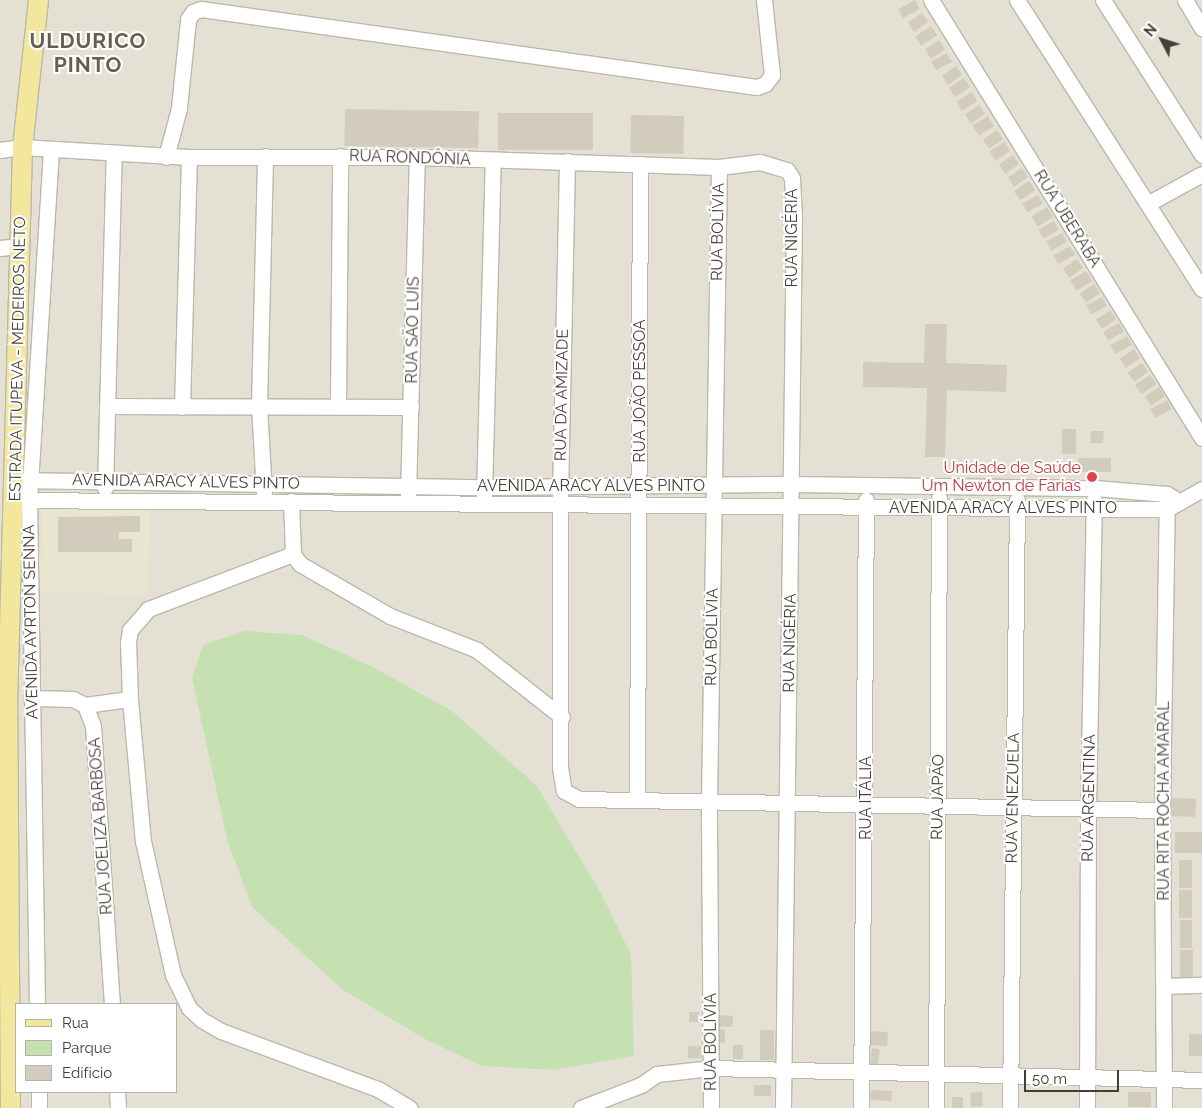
<!DOCTYPE html>
<meta charset="utf-8">
<style>
body{margin:0}
#map{position:relative;width:1202px;height:1108px;overflow:hidden;background:#f1efe6;font-family:Raleway,sans-serif}
div>[style]{position:absolute}
.residential>*{inset:0;background:#e4e1d4}
.education>*{inset:0;background:#e8e5d1;transform-origin:0 0}
.green>*{inset:0;background:#c5e1b2}
.building>*{inset:0;background:#d1ccbc;transform-origin:0 0}
.roads{filter:drop-shadow(1px 0 #bbb8a9) drop-shadow(-1px 0 #bbb8a9) drop-shadow(0 1px #bbb8a9) drop-shadow(0 -1px #bbb8a9)}
.minor>*{height:15px;margin:-7.5px;padding:0 7.5px;transform-origin:7.5px;border-radius:7.5px;background:#fff}
.major>*{height:19px;margin:-9.5px;padding:0 9.5px;transform-origin:9.5px;border-radius:9.5px;background:#f3e79d}
.dots>*{width:14px;height:14px;translate:-50% -50%;box-sizing:border-box;border:2px solid #fff;border-radius:50%}
span{translate:-50% -50%;white-space:nowrap;text-align:center;line-height:1.15;-webkit-text-stroke:4px #fff;paint-order:stroke}
.street-label{font-size:16px;color:#423f36}
.health-label{font-size:16px;color:#be3a42}
.right{translate:-100% -50%;text-align:right}
.district-label{font-size:21px;color:#645f4e;font-weight:700;letter-spacing:1px}
.legend{position:absolute;left:15px;top:1003px;width:162px;height:90px;box-sizing:border-box;background:#fff;border:1px solid #b3b2af;margin:0;padding:6px 9px;list-style:none;font-size:15px;color:#423f36}
.legend li{display:flex;align-items:center;gap:10px;height:25px}
.legend b{width:25px;border:1px solid #b3b2af}
.north{position:absolute;left:1137px;top:15px;width:50px;height:50px;-webkit-text-stroke:4px #fff;paint-order:stroke;rotate:310deg;font-size:14px;font-weight:700;line-height:20px;text-align:center;color:#423f36}
.north::after{content:'';display:block;margin:auto;width:18px;height:22px;background:#423f36;clip-path:polygon(50% 0,100% 100%,50% 72%,0 100%)}
.scale{position:absolute;left:1024px;top:1070px;width:95px;height:22px;box-sizing:border-box;border:2px solid #423f36;border-top:0;padding-left:6px;font-size:15px;line-height:18px;white-space:nowrap;color:#423f36;-webkit-text-stroke:4px #fff;paint-order:stroke}
</style>
<div id="map">
<div class="residential">
<i style="clip-path:polygon(evenodd,0 0,1202px 0,1202px 1108px,0 1108px,0 0,16px 1004px,176px 1004px,176px 1092px,16px 1092px,16px 1004px)"></i>
</div>
<div class="education">
<i style="left:42px;top:507px;width:108px;height:85px;rotate:1deg"></i>
</div>
<div class="green">
<i style="clip-path:polygon(245px 631px,302px 635px,375px 668px,452px 711px,537px 786px,602px 895px,631px 955px,634px 1056px,554px 1070px,482px 1066px,423px 1038px,343px 990px,252px 907px,227px 839px,192px 678px,203px 645px)"></i>
</div>
<div class="building">
<i style="left:915px;top:0;width:10px;height:19px;rotate:61deg"></i>
<i style="left:922px;top:13px;width:11px;height:17px;rotate:56deg"></i>
<i style="left:931px;top:26px;width:11px;height:19px;rotate:56deg"></i>
<i style="left:939px;top:40px;width:11px;height:17px;rotate:56deg"></i>
<i style="left:947px;top:53px;width:10px;height:18px;rotate:61deg"></i>
<i style="left:956px;top:66px;width:11px;height:17px;rotate:56deg"></i>
<i style="left:964px;top:78px;width:11px;height:18px;rotate:56deg"></i>
<i style="clip-path:polygon(972px 92px,977px 101px,962px 111px,957px 101px)"></i>
<i style="left:979px;top:105px;width:11px;height:17px;rotate:56deg"></i>
<i style="left:345px;top:109px;width:134px;height:37px;rotate:1deg"></i>
<i style="left:593px;top:113px;width:37px;height:95px;rotate:90deg"></i>
<i style="left:631px;top:115px;width:53px;height:38px;rotate:1deg"></i>
<i style="left:988px;top:116px;width:12px;height:18px;rotate:59deg"></i>
<i style="left:997px;top:130px;width:11px;height:17px;rotate:56deg"></i>
<i style="clip-path:polygon(1005px 142px,1010px 151px,995px 161px,990px 151px)"></i>
<i style="left:1013px;top:155px;width:11px;height:17px;rotate:56deg"></i>
<i style="left:1022px;top:168px;width:11px;height:17px;rotate:56deg"></i>
<i style="left:1029px;top:181px;width:11px;height:18px;rotate:56deg"></i>
<i style="left:1038px;top:195px;width:10px;height:18px;rotate:61deg"></i>
<i style="left:1047px;top:207px;width:12px;height:18px;rotate:59deg"></i>
<i style="left:1054px;top:221px;width:10px;height:18px;rotate:61deg"></i>
<i style="left:1062px;top:233px;width:10px;height:18px;rotate:61deg"></i>
<i style="left:1070px;top:246px;width:10px;height:19px;rotate:61deg"></i>
<i style="left:1077px;top:259px;width:11px;height:17px;rotate:56deg"></i>
<i style="left:1086px;top:271px;width:12px;height:18px;rotate:59deg"></i>
<i style="left:1094px;top:284px;width:11px;height:17px;rotate:56deg"></i>
<i style="left:1102px;top:297px;width:10px;height:18px;rotate:61deg"></i>
<i style="left:1110px;top:310px;width:11px;height:17px;rotate:56deg"></i>
<i style="left:1119px;top:323px;width:10px;height:18px;rotate:61deg"></i>
<i style="clip-path:polygon(925px 324px,947px 324px,946px 363px,1007px 365px,1006px 392px,947px 390px,945px 457px,925px 457px,927px 388px,863px 387px,863px 362px,924px 363px)"></i>
<i style="left:1127px;top:336px;width:10px;height:19px;rotate:61deg"></i>
<i style="left:1134px;top:349px;width:11px;height:17px;rotate:56deg"></i>
<i style="left:1142px;top:363px;width:11px;height:17px;rotate:56deg"></i>
<i style="left:1150px;top:375px;width:11px;height:18px;rotate:56deg"></i>
<i style="left:1159px;top:387px;width:11px;height:17px;rotate:56deg"></i>
<i style="left:1167px;top:400px;width:10px;height:19px;rotate:61deg"></i>
<i style="left:1062px;top:429px;width:14px;height:25px"></i>
<i style="clip-path:polygon(1091px 431px,1104px 431px,1103px 443px,1090px 443px)"></i>
<i style="left:1078px;top:458px;width:33px;height:14px"></i>
<i style="clip-path:polygon(140px 516px,140px 532px,119px 532px,119px 539px,132px 539px,132px 552px,58px 552px,58px 517px)"></i>
<i style="left:1171px;top:798px;width:25px;height:18px;rotate:2deg"></i>
<i style="left:1175px;top:832px;width:27px;height:21px"></i>
<i style="left:1179px;top:860px;width:13px;height:28px"></i>
<i style="left:1179px;top:890px;width:13px;height:28px"></i>
<i style="left:1180px;top:920px;width:12px;height:28px"></i>
<i style="left:1180px;top:950px;width:13px;height:28px"></i>
<i style="left:689px;top:1012px;width:10px;height:10px"></i>
<i style="left:718px;top:1015px;width:15px;height:11px;rotate:4deg"></i>
<i style="clip-path:polygon(718px 1029px,725px 1030px,725px 1043px,717px 1042px)"></i>
<i style="left:760px;top:1030px;width:14px;height:30px"></i>
<i style="left:868px;top:1031px;width:20px;height:14px;rotate:3deg"></i>
<i style="left:1189px;top:1034px;width:13px;height:22px"></i>
<i style="left:733px;top:1045px;width:10px;height:14px"></i>
<i style="left:688px;top:1046px;width:13px;height:12px"></i>
<i style="left:872px;top:1048px;width:8px;height:17px;rotate:7deg"></i>
<i style="left:754px;top:1085px;width:17px;height:11px"></i>
<i style="left:871px;top:1090px;width:21px;height:10px;rotate:3deg"></i>
<i style="left:982px;top:1092px;width:14px;height:12px;rotate:86deg"></i>
<i style="left:1128px;top:1092px;width:23px;height:15px"></i>
<i style="left:952px;top:1097px;width:11px;height:11px"></i>
</div>
<div class="roads">
<div class="minor">
<i style="left:931px;top:0;width:515px;rotate:58.25deg"></i>
<i style="left:1017px;top:0;width:343px;rotate:57.4deg"></i>
<i style="left:1103px;top:0;width:184px;rotate:57.4deg"></i>
<i style="left:1185px;top:0;width:33px;rotate:59deg"></i>
<i style="left:0;top:150px;width:22px;rotate:-8deg"></i>
<i style="left:22px;top:147px;width:167px;rotate:3.4deg"></i>
<i style="left:189px;top:157px;width:228px"></i>
<i style="left:417px;top:157px;width:302px;rotate:1.9deg"></i>
<i style="left:719px;top:167px;width:41px;rotate:-7deg"></i>
<i style="left:760px;top:162px;width:28px;rotate:17deg"></i>
<i style="left:787px;top:170px;width:9px;rotate:58deg"></i>
<i style="left:792px;top:178px;width:38px;rotate:87deg"></i>
<i style="left:794px;top:216px;width:892px;rotate:90.71deg"></i>
<i style="left:166px;top:157px;width:51px;rotate:-75.1deg"></i>
<i style="left:179px;top:108px;width:89px;rotate:-84.2deg"></i>
<i style="left:188px;top:19px;width:9px;rotate:-54deg"></i>
<i style="left:193px;top:12px;width:9px;rotate:-21deg"></i>
<i style="left:201px;top:9px;width:561px;rotate:7.99deg"></i>
<i style="left:757px;top:87px;width:9px;rotate:-21deg"></i>
<i style="left:765px;top:84px;width:11px;rotate:-52deg"></i>
<i style="left:772px;top:75px;width:75px;rotate:-96.1deg"></i>
<i style="left:567px;top:161px;width:344px;rotate:91.2deg"></i>
<i style="left:560px;top:505px;width:262px;rotate:90deg"></i>
<i style="left:560px;top:767px;width:24px;rotate:81deg"></i>
<i style="left:564px;top:791px;width:17px;rotate:28deg"></i>
<i style="left:579px;top:799px;width:583px;rotate:1.08deg"></i>
<i style="left:1149px;top:203px;width:60px;rotate:-28.7deg"></i>
<i style="left:0;top:248px;width:20px;rotate:-6deg"></i>
<i style="left:338px;top:404px;width:248px;rotate:-89.5deg"></i>
<i style="left:107px;top:406px;width:304px;rotate:0.2deg"></i>
<i style="left:182px;top:407px;width:250px;rotate:-88.4deg"></i>
<i style="left:15px;top:480px;width:469px;rotate:0.9deg"></i>
<i style="left:484px;top:487px;width:308px;rotate:-0.6deg"></i>
<i style="left:792px;top:484px;width:303px;rotate:0.8deg"></i>
<i style="left:1095px;top:488px;width:72px;rotate:4.8deg"></i>
<i style="left:1167px;top:494px;width:15px;rotate:32deg"></i>
<i style="left:105px;top:488px;width:333px;rotate:-88.5deg"></i>
<i style="left:264px;top:494px;width:89px;rotate:-93.2deg"></i>
<i style="left:259px;top:405px;width:249px;rotate:-88.6deg"></i>
<i style="left:408px;top:495px;width:338px;rotate:-88.5deg"></i>
<i style="left:484px;top:495px;width:335px;rotate:-88.5deg"></i>
<i style="left:14px;top:500px;width:1153px;rotate:0.45deg"></i>
<i style="left:1167px;top:509px;width:40px;rotate:-29.7deg"></i>
<i style="left:291px;top:501px;width:53px;rotate:87.8deg"></i>
<i style="left:293px;top:554px;width:12px;rotate:55deg"></i>
<i style="left:300px;top:564px;width:104px;rotate:30deg"></i>
<i style="left:390px;top:616px;width:93px;rotate:21.3deg"></i>
<i style="left:477px;top:650px;width:108px;rotate:38.2deg"></i>
<i style="left:31px;top:698px;width:42px;rotate:1.4deg"></i>
<i style="left:73px;top:699px;width:13px;rotate:27deg"></i>
<i style="left:85px;top:705px;width:22px;rotate:69deg"></i>
<i style="left:93px;top:726px;width:279px;rotate:86.1deg"></i>
<i style="left:130px;top:699px;width:143px;rotate:84.8deg"></i>
<i style="left:143px;top:841px;width:137px;rotate:77.4deg"></i>
<i style="left:173px;top:975px;width:37px;rotate:64deg"></i>
<i style="left:189px;top:1008px;width:18px;rotate:43deg"></i>
<i style="left:202px;top:1020px;width:22px;rotate:30deg"></i>
<i style="left:221px;top:1031px;width:167px;rotate:20.3deg"></i>
<i style="left:378px;top:1089px;width:37px;rotate:31deg"></i>
<i style="left:85px;top:705px;width:45px;rotate:-7.6deg"></i>
<i style="left:130px;top:699px;width:57px;rotate:-92deg"></i>
<i style="left:128px;top:642px;width:12px;rotate:-81deg"></i>
<i style="left:130px;top:630px;width:28px;rotate:-49deg"></i>
<i style="left:148px;top:609px;width:155px;rotate:-20.8deg"></i>
<i style="left:637px;top:798px;width:634px;rotate:-89.73deg"></i>
<i style="left:1164px;top:986px;width:38px;rotate:-2deg"></i>
<i style="left:37px;top:1004px;width:504px;rotate:-90.91deg"></i>
<i style="left:29px;top:500px;width:352px;rotate:-86.4deg"></i>
<i style="left:39px;top:1092px;width:16px;rotate:90deg"></i>
<i style="left:117px;top:1092px;width:16px;rotate:86deg"></i>
<i style="left:581px;top:1108px;width:64px;rotate:-21deg"></i>
<i style="left:641px;top:1085px;width:19px;rotate:-35deg"></i>
<i style="left:657px;top:1074px;width:55px;rotate:-6.2deg"></i>
<i style="left:712px;top:1068px;width:490px;rotate:1.4deg"></i>
<i style="left:711px;top:1108px;width:307px;rotate:-90.4deg"></i>
<i style="left:709px;top:801px;width:634px;rotate:-89.1deg"></i>
<i style="left:861px;top:1108px;width:608px;rotate:-89.53deg"></i>
<i style="left:936px;top:1108px;width:610px;rotate:-89.72deg"></i>
<i style="left:1010px;top:1108px;width:608px;rotate:-89.34deg"></i>
<i style="left:1087px;top:1108px;width:299px;rotate:-89.8deg"></i>
<i style="left:1088px;top:809px;width:309px;rotate:-88.9deg"></i>
<i style="left:1164px;top:1108px;width:298px;rotate:-90.4deg"></i>
<i style="left:1162px;top:810px;width:309px;rotate:-89.1deg"></i>
</div>
<div class="major">
<i style="left:10px;top:1108px;width:403px;rotate:-90.4deg"></i>
<i style="left:7px;top:705px;width:558px;rotate:-88.46deg"></i>
<i style="left:22px;top:147px;width:148px;rotate:-83.8deg"></i>
</div>
</div>
<div class="dots">
<i style="left:1092px;top:477px;background:#e0444e"></i>
</div>
<div class="street-label">
<span style="left:410px;top:158px;rotate:2deg">RUA RONDÔNIA</span>
<span style="left:1067px;top:219px;rotate:58deg">RUA UBERABA</span>
<span style="left:718px;top:232px;rotate:-89deg">RUA BOLÍVIA</span>
<span style="left:792px;top:238px;rotate:-90deg">RUA NIGÉRIA</span>
<span style="left:413px;top:330px;rotate:-89deg">RUA SÃO LUIS</span>
<span style="left:18px;top:359px;rotate:-89deg">ESTRADA ITUPEVA - MEDEIROS NETO</span>
<span style="left:640px;top:391px;rotate:-90deg">RUA JOÃO PESSOA</span>
<span style="left:562px;top:395px;rotate:-89deg">RUA DA AMIZADE</span>
<span style="left:186px;top:482px;rotate:1deg">AVENIDA ARACY ALVES PINTO</span>
<span style="left:591px;top:486px">AVENIDA ARACY ALVES PINTO</span>
<span style="left:1003px;top:508px">AVENIDA ARACY ALVES PINTO</span>
<span style="left:31px;top:622px;rotate:-91deg">AVENIDA AYRTON SENNA</span>
<span style="left:712px;top:637px;rotate:-89deg">RUA BOLÍVIA</span>
<span style="left:790px;top:643px;rotate:-89deg">RUA NIGÉRIA</span>
<span style="left:938px;top:797px;rotate:-89deg">RUA JAPÃO</span>
<span style="left:866px;top:798px;rotate:-90deg">RUA ITÁLIA</span>
<span style="left:1013px;top:798px;rotate:-89deg">RUA VENEZUELA</span>
<span style="left:1089px;top:798px;rotate:-89deg">RUA ARGENTINA</span>
<span style="left:1164px;top:801px;rotate:-90deg">RUA RITA ROCHA AMARAL</span>
<span style="left:101px;top:826px;rotate:-94deg">RUA JOELIZA BARBOSA</span>
<span style="left:711px;top:1042px;rotate:-90deg">RUA BOLÍVIA</span>
</div>
<div class="health-label">
<span class="right" style="left:1081px;top:477px">Unidade de Saúde<br>Um Newton de Farias</span>
</div>
<div class="district-label">
<span style="left:88px;top:53px">ULDURICO<br>PINTO</span>
</div>
<ul class="legend">
<li><b style="height:6px;background:#f3e79d"></b>Rua</li>
<li><b style="height:14px;background:#c5e1b2"></b>Parque</li>
<li><b style="height:14px;background:#d1ccbc"></b>Edifício</li>
</ul>
<div class="north">N</div>
<div class="scale">50 m</div>
</div>
